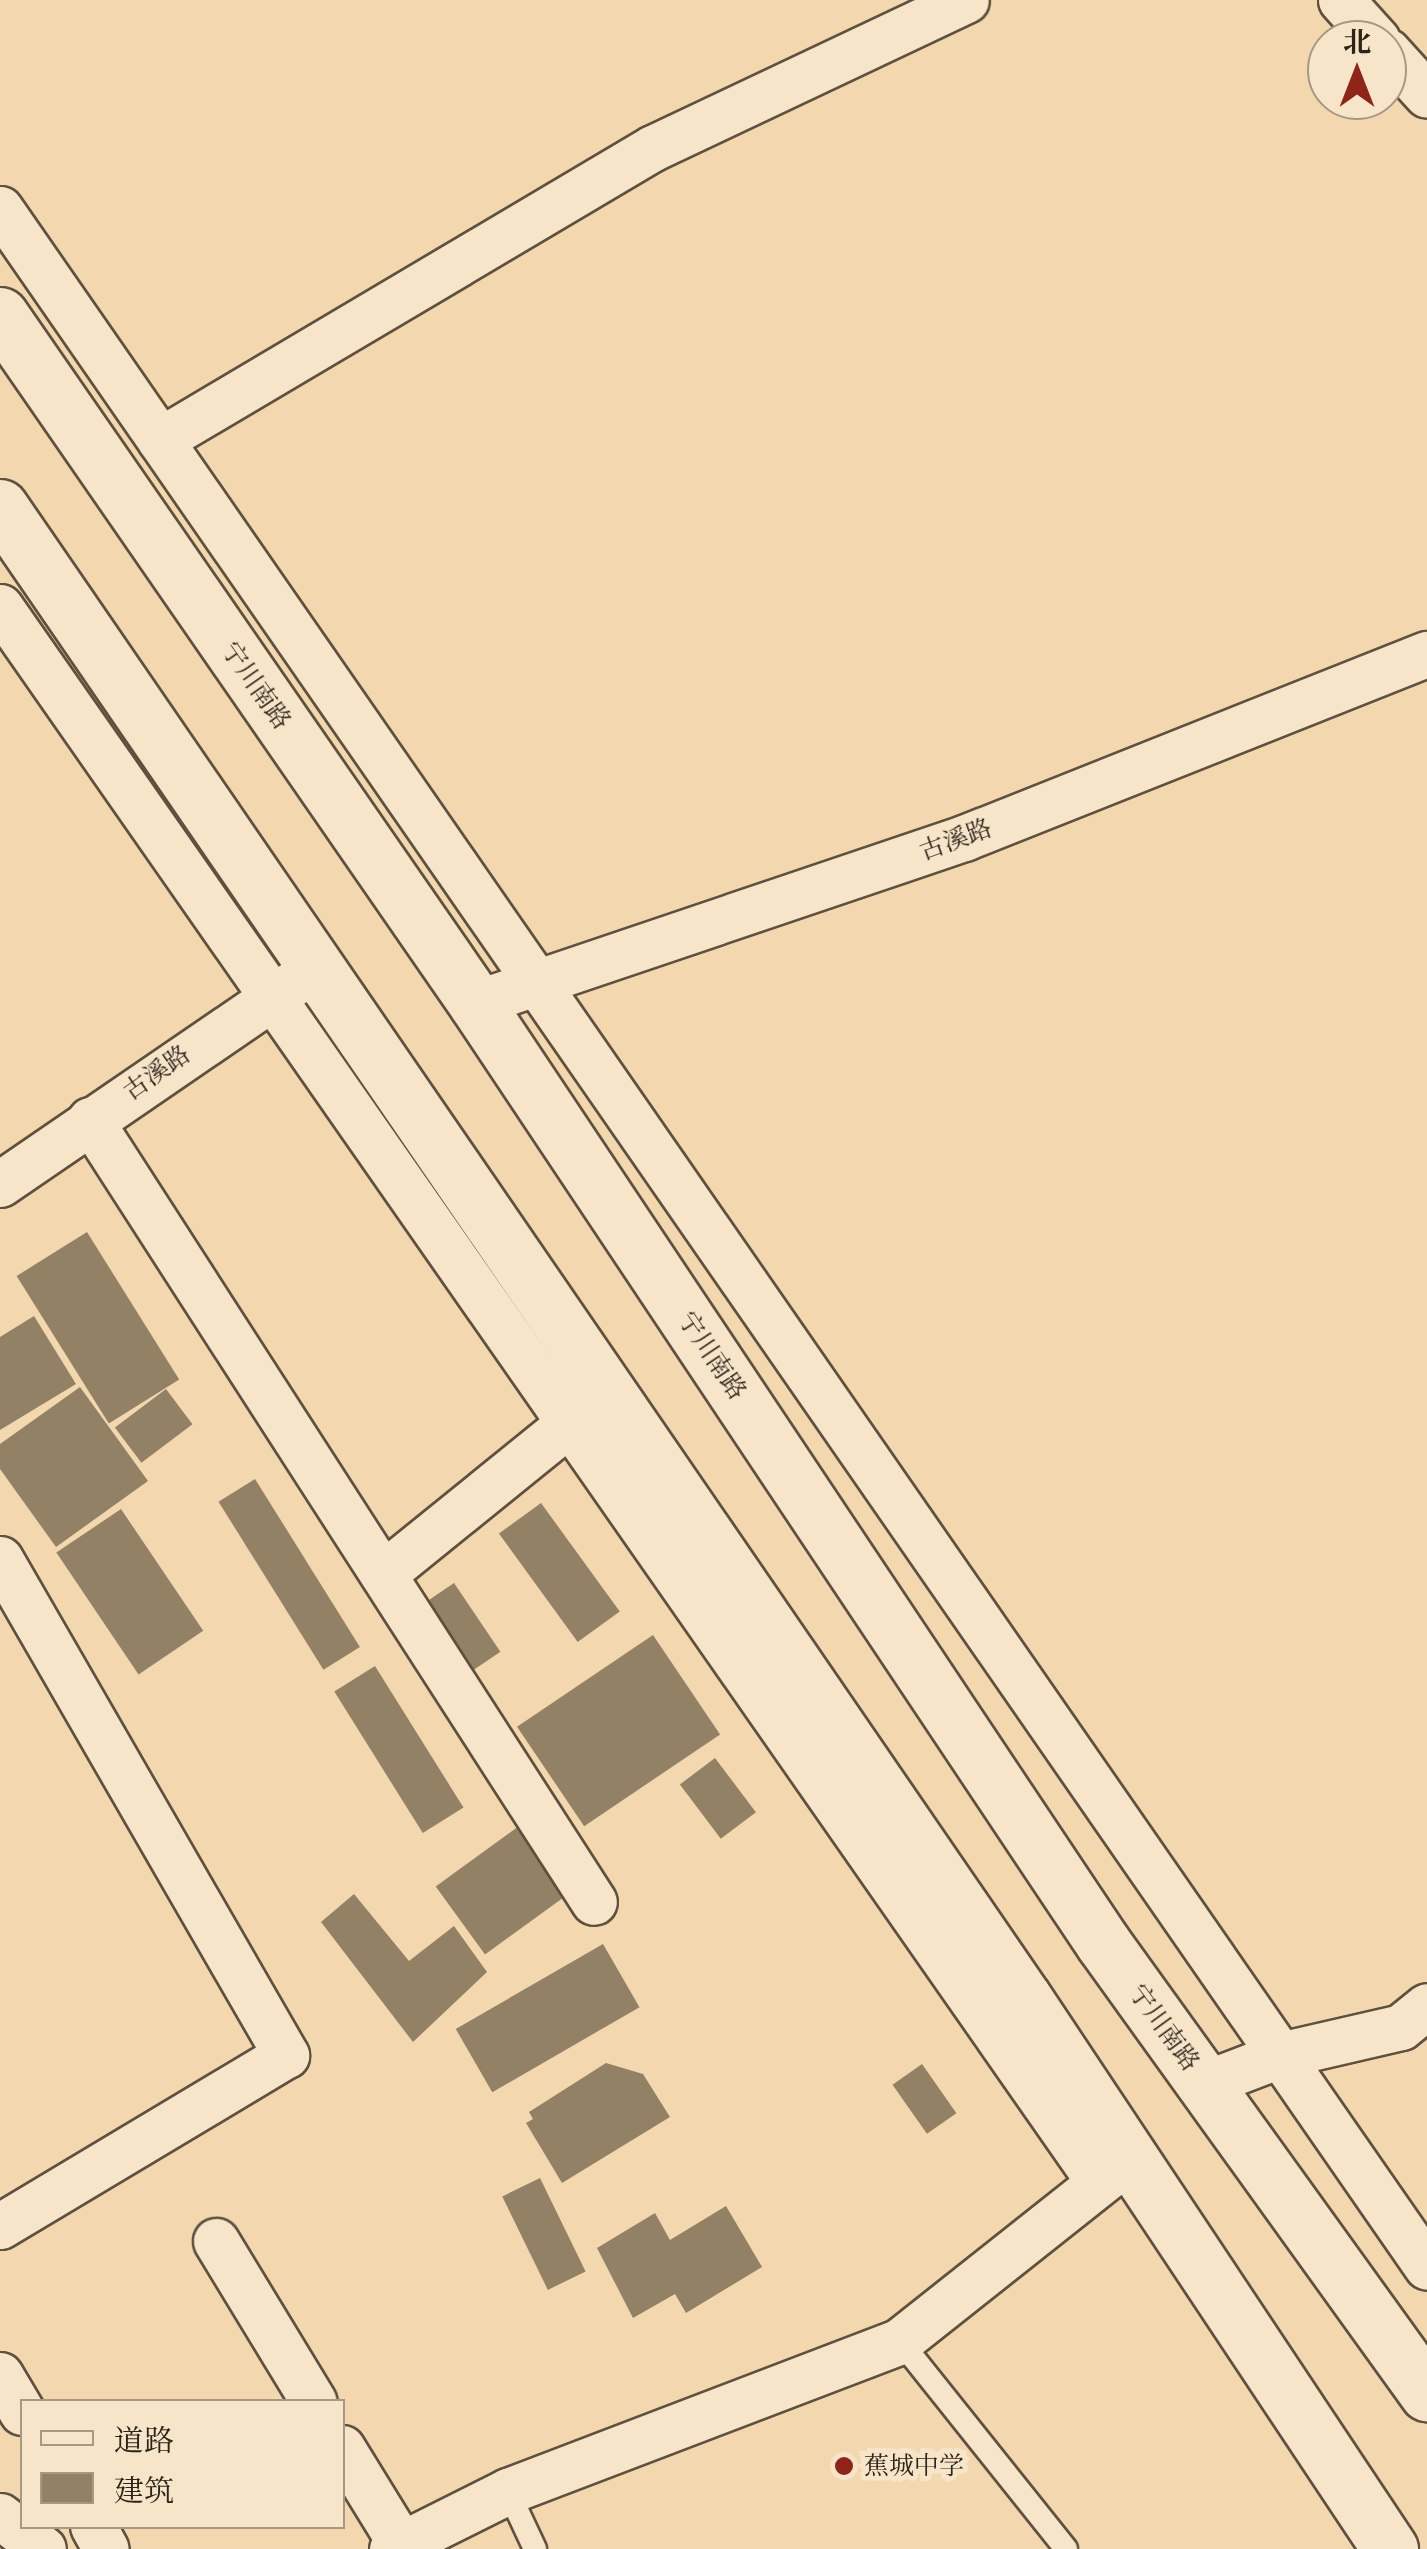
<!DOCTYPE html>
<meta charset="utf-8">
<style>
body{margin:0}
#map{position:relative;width:1427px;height:2549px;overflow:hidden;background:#f3d7ae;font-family:"Libre Caslon Text","Noto Serif SC",serif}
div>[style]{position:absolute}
.building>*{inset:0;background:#938166;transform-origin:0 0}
.roads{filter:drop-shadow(2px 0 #5e513e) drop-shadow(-2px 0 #5e513e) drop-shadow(0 2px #5e513e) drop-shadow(0 -2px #5e513e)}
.lane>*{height:22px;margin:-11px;padding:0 11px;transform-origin:11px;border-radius:11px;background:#f7e5ca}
.street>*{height:45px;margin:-22.5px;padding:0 22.5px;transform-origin:22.5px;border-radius:22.5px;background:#f7e5ca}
.secondary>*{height:55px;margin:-27.5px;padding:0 27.5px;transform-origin:27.5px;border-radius:27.5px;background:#f7e5ca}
.dots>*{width:28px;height:28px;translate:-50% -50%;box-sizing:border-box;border:5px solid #f7e5ca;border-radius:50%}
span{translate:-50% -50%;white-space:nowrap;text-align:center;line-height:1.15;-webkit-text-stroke:10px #f7e5ca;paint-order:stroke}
.street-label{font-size:25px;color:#2c2419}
.poi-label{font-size:25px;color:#2c2419}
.left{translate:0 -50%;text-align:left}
.legend{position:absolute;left:20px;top:2399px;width:325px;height:130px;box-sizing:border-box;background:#f7e5ca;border:2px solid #a69883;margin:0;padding:12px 18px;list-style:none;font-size:30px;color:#2c2419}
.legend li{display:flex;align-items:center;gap:20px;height:50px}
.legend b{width:50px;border:2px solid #a69883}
.north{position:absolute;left:1307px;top:20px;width:100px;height:100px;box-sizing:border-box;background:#f7e5ca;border:2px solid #a69883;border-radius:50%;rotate:0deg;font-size:28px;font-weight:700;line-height:40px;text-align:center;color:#2c2419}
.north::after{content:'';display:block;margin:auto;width:35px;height:45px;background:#8f2418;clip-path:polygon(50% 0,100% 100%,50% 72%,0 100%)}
</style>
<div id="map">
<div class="building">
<i style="left:87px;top:1232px;width:174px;height:83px;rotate:58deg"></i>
<i style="clip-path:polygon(34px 1316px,76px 1384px,0 1430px,0 1337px)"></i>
<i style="clip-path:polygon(80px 1387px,148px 1481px,56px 1547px,0 1469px,0 1444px)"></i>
<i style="left:166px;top:1389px;width:44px;height:64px;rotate:53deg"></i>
<i style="left:255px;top:1479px;width:198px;height:43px;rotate:58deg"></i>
<i style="left:541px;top:1503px;width:134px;height:52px;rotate:54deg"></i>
<i style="left:121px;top:1509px;width:147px;height:78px;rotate:56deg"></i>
<i style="left:454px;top:1583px;width:83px;height:36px;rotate:56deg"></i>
<i style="left:653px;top:1635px;width:120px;height:164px;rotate:56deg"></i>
<i style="left:375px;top:1666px;width:167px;height:48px;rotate:58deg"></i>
<i style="left:715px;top:1758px;width:68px;height:44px;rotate:53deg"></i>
<i style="left:519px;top:1826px;width:84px;height:103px;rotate:54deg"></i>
<i style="clip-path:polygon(354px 1894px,409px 1961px,454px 1926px,487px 1972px,413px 2042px,321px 1922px)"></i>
<i style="left:603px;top:1944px;width:73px;height:170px;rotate:60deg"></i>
<i style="clip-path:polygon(606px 2063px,643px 2074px,670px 2117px,562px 2183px,526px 2123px,533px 2119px,529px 2112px)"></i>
<i style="left:922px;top:2064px;width:60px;height:36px;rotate:55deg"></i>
<i style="left:540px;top:2178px;width:104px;height:42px;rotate:64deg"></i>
<i style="clip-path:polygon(726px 2206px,762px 2267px,686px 2313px,675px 2294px,633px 2318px,597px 2248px,655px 2213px,670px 2240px)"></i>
</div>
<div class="roads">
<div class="lane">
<i style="left:900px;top:2341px;width:266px;rotate:51.4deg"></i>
<i style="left:508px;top:2491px;width:64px;rotate:65deg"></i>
</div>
<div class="street">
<i style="left:1341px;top:0;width:54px;rotate:48deg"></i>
<i style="left:1387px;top:51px;width:59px;rotate:47.7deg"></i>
<i style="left:0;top:209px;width:2504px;rotate:55.26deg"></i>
<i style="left:160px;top:440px;width:573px;rotate:-30.64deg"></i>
<i style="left:653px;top:148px;width:346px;rotate:-25.3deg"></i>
<i style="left:0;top:607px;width:1921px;rotate:55.09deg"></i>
<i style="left:476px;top:1003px;width:515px;rotate:-18.68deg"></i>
<i style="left:964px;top:838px;width:498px;rotate:-21.7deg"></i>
<i style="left:90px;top:1120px;width:930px;rotate:57.2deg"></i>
<i style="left:0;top:1184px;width:361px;rotate:-34.4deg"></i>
<i style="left:0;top:1559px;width:573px;rotate:60.03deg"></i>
<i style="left:286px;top:2055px;width:333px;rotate:149.1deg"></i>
<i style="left:383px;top:1574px;width:242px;rotate:-39deg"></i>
<i style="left:1204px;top:2084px;width:81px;rotate:-20.9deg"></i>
<i style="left:1280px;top:2055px;width:124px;rotate:-13deg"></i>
<i style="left:1401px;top:2027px;width:33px;rotate:-39deg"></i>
<i style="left:216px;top:2241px;width:188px;rotate:58.7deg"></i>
<i style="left:0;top:2375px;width:43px;rotate:59.3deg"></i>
<i style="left:342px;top:2448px;width:113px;rotate:58.4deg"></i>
<i style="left:0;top:2516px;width:54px;rotate:37.5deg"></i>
<i style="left:93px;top:2526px;width:26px;rotate:61deg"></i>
<i style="left:392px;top:2549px;width:130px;rotate:-26.6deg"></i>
<i style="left:508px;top:2491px;width:420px;rotate:-20.9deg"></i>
<i style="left:900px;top:2341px;width:283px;rotate:-38.4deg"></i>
</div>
<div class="secondary">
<i style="left:0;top:315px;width:837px;rotate:55.32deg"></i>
<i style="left:476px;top:1003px;width:1130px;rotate:56.3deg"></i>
<i style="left:1103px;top:1943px;width:555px;rotate:54.25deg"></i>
<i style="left:0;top:507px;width:1807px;rotate:55.53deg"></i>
<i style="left:1023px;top:1997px;width:663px;rotate:56.38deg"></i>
</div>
</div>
<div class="dots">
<i style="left:844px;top:2466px;background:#8f2418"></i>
</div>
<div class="street-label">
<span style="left:256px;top:686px;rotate:55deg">宁川南路</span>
<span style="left:956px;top:840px;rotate:-20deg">古溪路</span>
<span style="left:157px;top:1073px;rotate:-35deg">古溪路</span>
<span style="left:712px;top:1356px;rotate:56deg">宁川南路</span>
<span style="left:1164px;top:2028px;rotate:54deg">宁川南路</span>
</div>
<div class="poi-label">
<span class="left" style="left:864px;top:2466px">蕉城中学</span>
</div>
<ul class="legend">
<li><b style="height:12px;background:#f7e5ca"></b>道路</li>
<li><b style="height:28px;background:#938166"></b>建筑</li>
</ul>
<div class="north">北</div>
</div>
